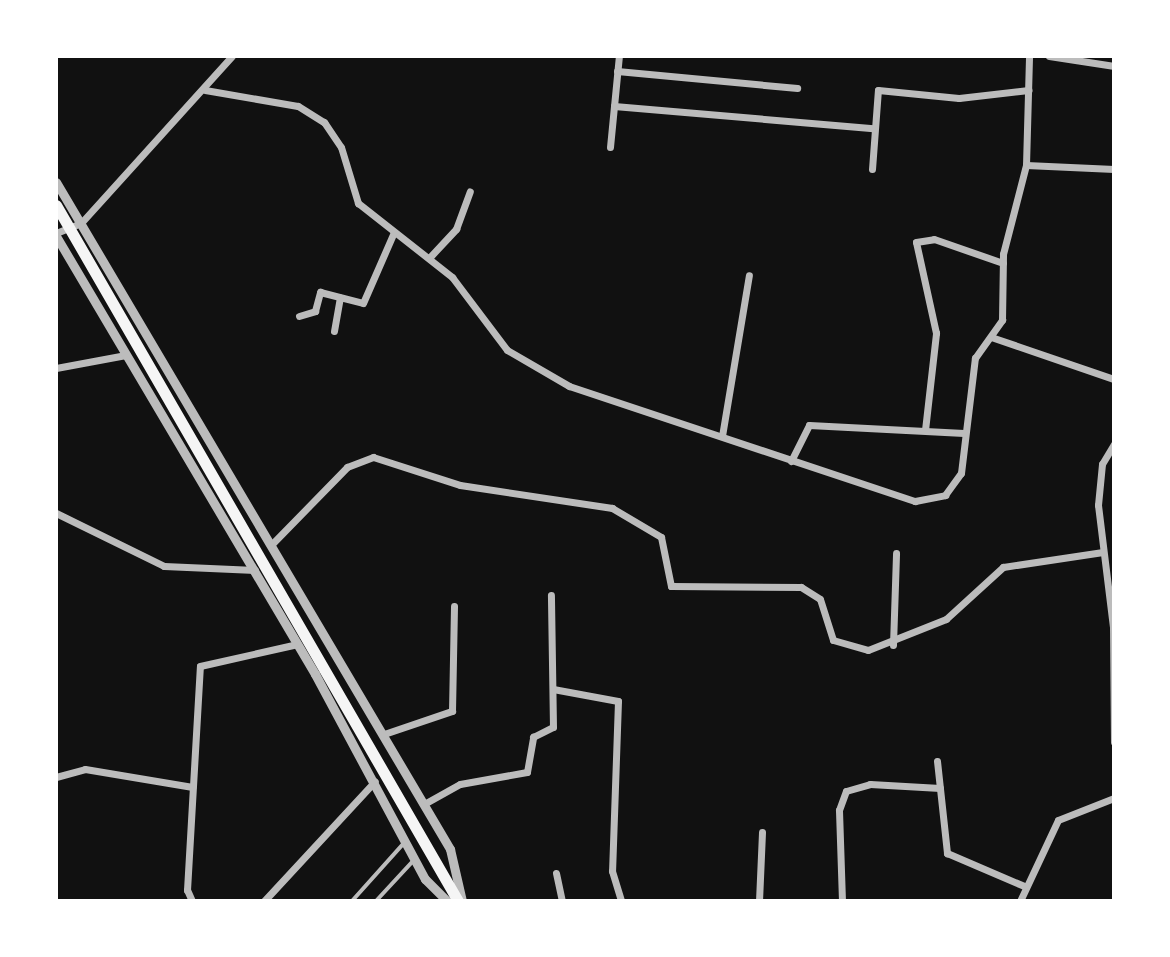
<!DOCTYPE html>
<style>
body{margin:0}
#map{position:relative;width:1170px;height:957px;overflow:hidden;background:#111;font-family:Roboto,sans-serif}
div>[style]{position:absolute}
.service>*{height:4px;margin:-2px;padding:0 2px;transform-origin:2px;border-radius:2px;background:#bcbcbc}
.minor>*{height:7px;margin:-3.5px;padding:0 3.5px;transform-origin:3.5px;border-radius:3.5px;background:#bcbcbc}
.tertiary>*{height:9px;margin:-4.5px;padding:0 4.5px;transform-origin:4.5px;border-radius:4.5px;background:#bcbcbc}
.secondary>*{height:11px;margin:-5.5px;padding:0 5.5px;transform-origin:5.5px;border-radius:5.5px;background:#f5f5f5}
span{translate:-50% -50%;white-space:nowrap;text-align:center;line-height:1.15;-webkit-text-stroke:8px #fff;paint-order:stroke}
.frame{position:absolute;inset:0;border:58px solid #fff;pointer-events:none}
</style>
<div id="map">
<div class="service">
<i style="left:352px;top:901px;width:78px;rotate:-48.1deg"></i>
<i style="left:376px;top:901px;width:56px;rotate:-47.2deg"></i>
</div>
<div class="minor">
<i style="left:1049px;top:56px;width:66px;rotate:8.7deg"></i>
<i style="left:617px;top:71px;width:181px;rotate:5.4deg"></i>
<i style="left:205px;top:90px;width:94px;rotate:9.8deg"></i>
<i style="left:298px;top:106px;width:31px;rotate:32deg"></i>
<i style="left:324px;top:122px;width:30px;rotate:56deg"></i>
<i style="left:341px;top:147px;width:59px;rotate:73.1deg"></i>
<i style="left:358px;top:203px;width:120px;rotate:38.2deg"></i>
<i style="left:452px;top:277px;width:91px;rotate:53deg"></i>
<i style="left:507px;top:350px;width:72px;rotate:30.1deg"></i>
<i style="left:569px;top:386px;width:365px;rotate:18.4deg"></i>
<i style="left:915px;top:501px;width:31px;rotate:-11deg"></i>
<i style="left:945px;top:495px;width:27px;rotate:-54deg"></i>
<i style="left:961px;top:473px;width:116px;rotate:-83.1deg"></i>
<i style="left:975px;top:358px;width:47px;rotate:-54.6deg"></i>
<i style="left:1002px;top:320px;width:66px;rotate:-89.1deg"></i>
<i style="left:1003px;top:254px;width:92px;rotate:-75.5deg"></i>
<i style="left:1026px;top:165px;width:109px;rotate:-88.4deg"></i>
<i style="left:614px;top:106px;width:260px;rotate:4.9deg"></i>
<i style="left:610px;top:147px;width:91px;rotate:-84.4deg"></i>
<i style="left:1026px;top:165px;width:88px;rotate:2.6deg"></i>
<i style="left:872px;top:169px;width:79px;rotate:-85.7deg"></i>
<i style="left:878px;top:90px;width:81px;rotate:5.6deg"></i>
<i style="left:959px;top:98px;width:70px;rotate:-6.5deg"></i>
<i style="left:56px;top:233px;width:27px;rotate:-22deg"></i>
<i style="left:81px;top:223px;width:225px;rotate:-47.9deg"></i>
<i style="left:429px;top:258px;width:40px;rotate:-47deg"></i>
<i style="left:456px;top:229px;width:40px;rotate:-69.8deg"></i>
<i style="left:299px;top:316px;width:17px;rotate:-17deg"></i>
<i style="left:315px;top:311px;width:20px;rotate:-75deg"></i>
<i style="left:320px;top:292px;width:44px;rotate:14.3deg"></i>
<i style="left:363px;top:303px;width:77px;rotate:-66.4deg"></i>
<i style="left:334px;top:331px;width:34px;rotate:-80deg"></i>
<i style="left:991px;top:337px;width:130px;rotate:18.9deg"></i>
<i style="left:56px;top:368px;width:71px;rotate:-10.5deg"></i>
<i style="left:925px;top:430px;width:98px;rotate:-83.5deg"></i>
<i style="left:936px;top:333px;width:93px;rotate:-102.4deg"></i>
<i style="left:916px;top:242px;width:18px;rotate:-9deg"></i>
<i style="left:934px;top:239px;width:73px;rotate:19.2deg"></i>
<i style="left:722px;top:436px;width:163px;rotate:-80.5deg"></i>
<i style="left:1114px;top:444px;width:23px;rotate:121deg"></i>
<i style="left:1102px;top:464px;width:41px;rotate:95.6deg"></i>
<i style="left:1098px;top:505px;width:124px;rotate:83deg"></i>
<i style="left:1113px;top:628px;width:114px;rotate:89.5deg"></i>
<i style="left:791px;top:461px;width:40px;rotate:-63.4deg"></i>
<i style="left:809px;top:425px;width:155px;rotate:3deg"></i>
<i style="left:56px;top:513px;width:120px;rotate:26.1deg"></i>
<i style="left:164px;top:566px;width:91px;rotate:2.5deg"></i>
<i style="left:271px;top:545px;width:109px;rotate:-45.7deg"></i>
<i style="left:347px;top:467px;width:28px;rotate:-21deg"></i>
<i style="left:373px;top:457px;width:91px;rotate:17.8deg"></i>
<i style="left:460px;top:485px;width:154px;rotate:8.6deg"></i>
<i style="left:612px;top:508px;width:57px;rotate:30.6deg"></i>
<i style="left:661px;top:537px;width:50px;rotate:78.5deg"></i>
<i style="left:671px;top:586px;width:130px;rotate:0.4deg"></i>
<i style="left:801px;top:587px;width:22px;rotate:32deg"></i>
<i style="left:820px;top:599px;width:43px;rotate:72.4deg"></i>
<i style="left:833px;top:640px;width:36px;rotate:16deg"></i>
<i style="left:868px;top:650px;width:84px;rotate:-21.7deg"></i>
<i style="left:946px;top:619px;width:77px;rotate:-42.4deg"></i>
<i style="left:1003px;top:567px;width:101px;rotate:-8.5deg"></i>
<i style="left:893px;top:645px;width:92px;rotate:-88.1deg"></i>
<i style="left:553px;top:689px;width:66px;rotate:10.5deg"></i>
<i style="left:618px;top:701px;width:170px;rotate:92deg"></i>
<i style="left:612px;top:871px;width:31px;rotate:73deg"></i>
<i style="left:384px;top:734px;width:72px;rotate:-18.7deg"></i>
<i style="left:452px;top:711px;width:105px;rotate:-88.9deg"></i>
<i style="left:937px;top:761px;width:93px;rotate:83.8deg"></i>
<i style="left:947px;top:853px;width:84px;rotate:23.2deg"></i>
<i style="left:56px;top:777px;width:30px;rotate:-15deg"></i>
<i style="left:85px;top:769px;width:109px;rotate:9.5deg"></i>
<i style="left:424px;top:804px;width:41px;rotate:-29.1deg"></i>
<i style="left:460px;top:784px;width:68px;rotate:-10.2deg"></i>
<i style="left:527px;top:772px;width:36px;rotate:-80deg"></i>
<i style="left:533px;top:737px;width:22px;rotate:-27deg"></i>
<i style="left:553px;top:727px;width:132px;rotate:-90.9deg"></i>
<i style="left:556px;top:873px;width:29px;rotate:78deg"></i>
<i style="left:192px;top:901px;width:12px;rotate:-114deg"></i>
<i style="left:187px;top:890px;width:224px;rotate:-86.7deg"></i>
<i style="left:200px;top:666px;width:100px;rotate:-12.7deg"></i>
<i style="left:264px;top:901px;width:163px;rotate:-47.2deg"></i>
<i style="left:759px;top:901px;width:69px;rotate:-87.5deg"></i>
<i style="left:842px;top:901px;width:91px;rotate:-91.9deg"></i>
<i style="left:839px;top:810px;width:20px;rotate:-70deg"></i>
<i style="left:846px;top:791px;width:25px;rotate:-16deg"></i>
<i style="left:870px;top:784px;width:70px;rotate:3.3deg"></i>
<i style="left:1020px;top:901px;width:89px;rotate:-64.9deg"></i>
<i style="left:1058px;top:820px;width:60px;rotate:-21.4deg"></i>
</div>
<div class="tertiary">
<i style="left:56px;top:182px;width:775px;rotate:59.43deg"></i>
<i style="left:450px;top:849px;width:53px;rotate:77deg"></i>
<i style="left:56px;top:236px;width:509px;rotate:59.4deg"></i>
<i style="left:315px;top:674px;width:233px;rotate:61.8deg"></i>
<i style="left:425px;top:879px;width:31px;rotate:45deg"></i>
</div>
<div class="secondary">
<i style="left:56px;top:205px;width:804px;rotate:59.99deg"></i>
</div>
<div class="frame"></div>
</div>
